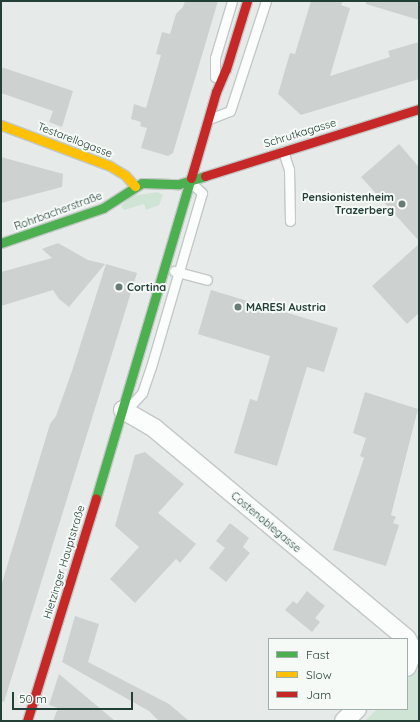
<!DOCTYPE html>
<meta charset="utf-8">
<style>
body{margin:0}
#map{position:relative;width:420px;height:722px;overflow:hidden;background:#e6ebe9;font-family:Quicksand,sans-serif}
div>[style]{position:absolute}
.green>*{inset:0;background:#d0e4d6}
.building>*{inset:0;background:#cdd2d0}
.roads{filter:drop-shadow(1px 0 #c3c8c6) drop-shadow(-1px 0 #c3c8c6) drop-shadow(0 1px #c3c8c6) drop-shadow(0 -1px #c3c8c6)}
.lane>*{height:9px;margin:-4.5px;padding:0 4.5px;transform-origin:4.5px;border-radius:4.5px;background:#fbfcfc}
.street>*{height:18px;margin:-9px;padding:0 9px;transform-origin:9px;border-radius:9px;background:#fbfcfc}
.fast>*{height:9px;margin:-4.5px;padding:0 4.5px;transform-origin:4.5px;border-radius:4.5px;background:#4caf50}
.slow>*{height:9px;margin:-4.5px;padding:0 4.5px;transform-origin:4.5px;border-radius:4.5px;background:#ffc107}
.jam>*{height:9px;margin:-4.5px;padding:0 4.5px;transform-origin:4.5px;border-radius:4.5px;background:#c62828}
.dots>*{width:11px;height:11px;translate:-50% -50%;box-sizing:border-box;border:2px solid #f5faf7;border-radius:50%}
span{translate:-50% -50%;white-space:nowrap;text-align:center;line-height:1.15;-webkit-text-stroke:4px #f5faf7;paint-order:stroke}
.street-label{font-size:11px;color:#243f38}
.poi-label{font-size:11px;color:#243f38;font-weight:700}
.right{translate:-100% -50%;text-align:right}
.left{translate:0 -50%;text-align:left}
.frame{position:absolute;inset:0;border:2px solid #243f38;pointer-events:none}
.legend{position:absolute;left:268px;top:638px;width:140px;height:72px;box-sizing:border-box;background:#f5faf7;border:1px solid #a1afab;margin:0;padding:5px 7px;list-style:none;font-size:12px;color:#243f38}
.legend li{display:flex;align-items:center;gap:8px;height:20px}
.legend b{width:20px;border:1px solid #a1afab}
.scale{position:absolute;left:12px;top:692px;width:121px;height:18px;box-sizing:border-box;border:2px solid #243f38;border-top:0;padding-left:5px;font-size:12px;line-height:14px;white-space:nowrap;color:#243f38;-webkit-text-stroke:3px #f5faf7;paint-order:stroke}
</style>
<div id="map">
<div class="green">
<i style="clip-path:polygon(158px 192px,163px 195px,159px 205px,146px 210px,144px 204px,124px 210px,121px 206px,131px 196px)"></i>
<i style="clip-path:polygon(419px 668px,419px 721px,365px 721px,377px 709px,407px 709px,407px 679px)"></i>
</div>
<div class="building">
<i style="clip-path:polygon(185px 1px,218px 1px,173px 153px,168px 156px,141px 148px,147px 128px,140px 126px,141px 122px,131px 119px,134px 104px,146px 108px,161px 55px,156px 54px,162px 32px,170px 34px,176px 14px,183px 7px)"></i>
<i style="clip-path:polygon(311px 1px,343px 1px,341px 5px,350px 8px,330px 76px,390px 57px,388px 51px,419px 42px,419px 79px,301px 115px,278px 94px,290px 53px,295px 54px)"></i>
<i style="clip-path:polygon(366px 1px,419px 1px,419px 20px,366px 4px)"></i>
<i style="clip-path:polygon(1px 67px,73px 91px,62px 127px,49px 122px,53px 111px,1px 93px)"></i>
<i style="clip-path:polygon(399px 144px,419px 167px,419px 241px,361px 177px)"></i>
<i style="clip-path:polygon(1px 157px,63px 174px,62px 187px,1px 203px)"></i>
<i style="clip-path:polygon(58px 243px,88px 260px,105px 264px,69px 307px,59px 299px,53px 290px,1px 306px,1px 272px,52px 258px,42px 249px)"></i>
<i style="clip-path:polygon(419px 244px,419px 313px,407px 324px,372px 286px)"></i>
<i style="clip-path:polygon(106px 264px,137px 273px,4px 702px,1px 701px,1px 586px,50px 424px,56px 416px,72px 371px)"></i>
<i style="clip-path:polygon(211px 290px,338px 328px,324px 372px,307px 367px,277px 466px,234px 453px,250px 399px,257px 401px,270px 356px,198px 334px)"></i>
<i style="clip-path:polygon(365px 392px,418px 409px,391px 515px,396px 517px,393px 523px,399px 525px,386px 566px,333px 550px,364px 458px,360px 456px,366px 438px,353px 433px)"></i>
<i style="clip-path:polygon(145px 452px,184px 484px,158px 513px,196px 544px,180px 563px,176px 559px,135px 603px,110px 579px,139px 547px,115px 526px,135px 455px)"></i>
<i style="clip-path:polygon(230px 523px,249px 538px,243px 547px,250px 553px,226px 582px,209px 568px,225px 548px,216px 541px)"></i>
<i style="clip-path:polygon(307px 591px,325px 606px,315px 618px,320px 622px,312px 632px,285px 610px,293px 601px,297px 604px)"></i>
<i style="clip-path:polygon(75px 616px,99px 624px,88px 662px,169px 704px,189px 721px,159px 721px,149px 711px,62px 662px)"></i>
<i style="clip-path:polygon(59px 674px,115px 721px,53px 721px,58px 708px,49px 705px)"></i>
</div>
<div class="roads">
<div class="lane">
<i style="left:215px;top:77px;width:19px;rotate:-90deg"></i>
<i style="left:215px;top:58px;width:59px;rotate:-73.4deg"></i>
<i style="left:209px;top:119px;width:22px;rotate:-21deg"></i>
<i style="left:230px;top:111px;width:116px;rotate:-71.9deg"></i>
<i style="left:283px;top:151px;width:19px;rotate:72deg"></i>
<i style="left:289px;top:169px;width:52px;rotate:88.9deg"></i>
<i style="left:174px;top:271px;width:34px;rotate:15deg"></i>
<i style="left:130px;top:406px;width:18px;rotate:-47deg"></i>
<i style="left:142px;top:393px;width:28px;rotate:-71deg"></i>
<i style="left:151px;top:367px;width:181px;rotate:-73.7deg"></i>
<i style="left:202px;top:193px;width:16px;rotate:-137deg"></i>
</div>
<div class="street">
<i style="left:123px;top:410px;width:36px;rotate:30deg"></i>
<i style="left:154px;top:428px;width:329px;rotate:39.8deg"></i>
<i style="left:407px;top:639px;width:13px;rotate:63deg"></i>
<i style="left:413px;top:651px;width:17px;rotate:111deg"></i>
<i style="left:344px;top:721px;width:18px;rotate:-43deg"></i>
</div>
<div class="fast">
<i style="left:1px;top:243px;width:108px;rotate:-18.9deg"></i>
<i style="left:103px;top:208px;width:46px;rotate:-32.7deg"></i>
<i style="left:142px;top:183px;width:37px;rotate:2deg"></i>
<i style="left:179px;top:184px;width:27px;rotate:-17deg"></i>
<i style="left:96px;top:498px;width:334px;rotate:-73.5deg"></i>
</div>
<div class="slow">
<i style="left:1px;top:125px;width:116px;rotate:20.6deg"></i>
<i style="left:110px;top:166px;width:17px;rotate:31deg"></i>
<i style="left:125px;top:175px;width:15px;rotate:48deg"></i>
</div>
<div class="jam">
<i style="left:205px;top:176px;width:224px;rotate:-17.4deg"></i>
<i style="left:191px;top:178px;width:90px;rotate:-73.8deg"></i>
<i style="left:216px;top:92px;width:25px;rotate:-67deg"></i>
<i style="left:226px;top:69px;width:71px;rotate:-72.8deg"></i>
<i style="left:27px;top:721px;width:233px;rotate:-72.8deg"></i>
</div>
</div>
<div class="dots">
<i style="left:402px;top:204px;background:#687b76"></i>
<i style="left:119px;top:287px;background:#687b76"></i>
<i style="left:238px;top:307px;background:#687b76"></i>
</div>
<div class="street-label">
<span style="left:300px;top:133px;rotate:-17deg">Schrutkagasse</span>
<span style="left:75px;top:140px;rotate:21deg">Testarellogasse</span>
<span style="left:58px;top:211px;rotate:-20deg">Rohrbacherstraße</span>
<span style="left:266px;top:522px;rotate:40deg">Costenoblegasse</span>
<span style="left:64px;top:562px;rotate:-73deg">Hietzinger Hauptstraße</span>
</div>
<div class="poi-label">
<span class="right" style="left:394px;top:204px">Pensionistenheim<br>Trazerberg</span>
<span class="left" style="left:127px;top:287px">Cortina</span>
<span class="left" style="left:246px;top:307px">MARESI Austria</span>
</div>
<div class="frame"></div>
<ul class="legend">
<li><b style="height:5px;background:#4caf50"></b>Fast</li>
<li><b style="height:5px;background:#ffc107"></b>Slow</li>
<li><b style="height:5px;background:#c62828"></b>Jam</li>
</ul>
<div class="scale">50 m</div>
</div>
